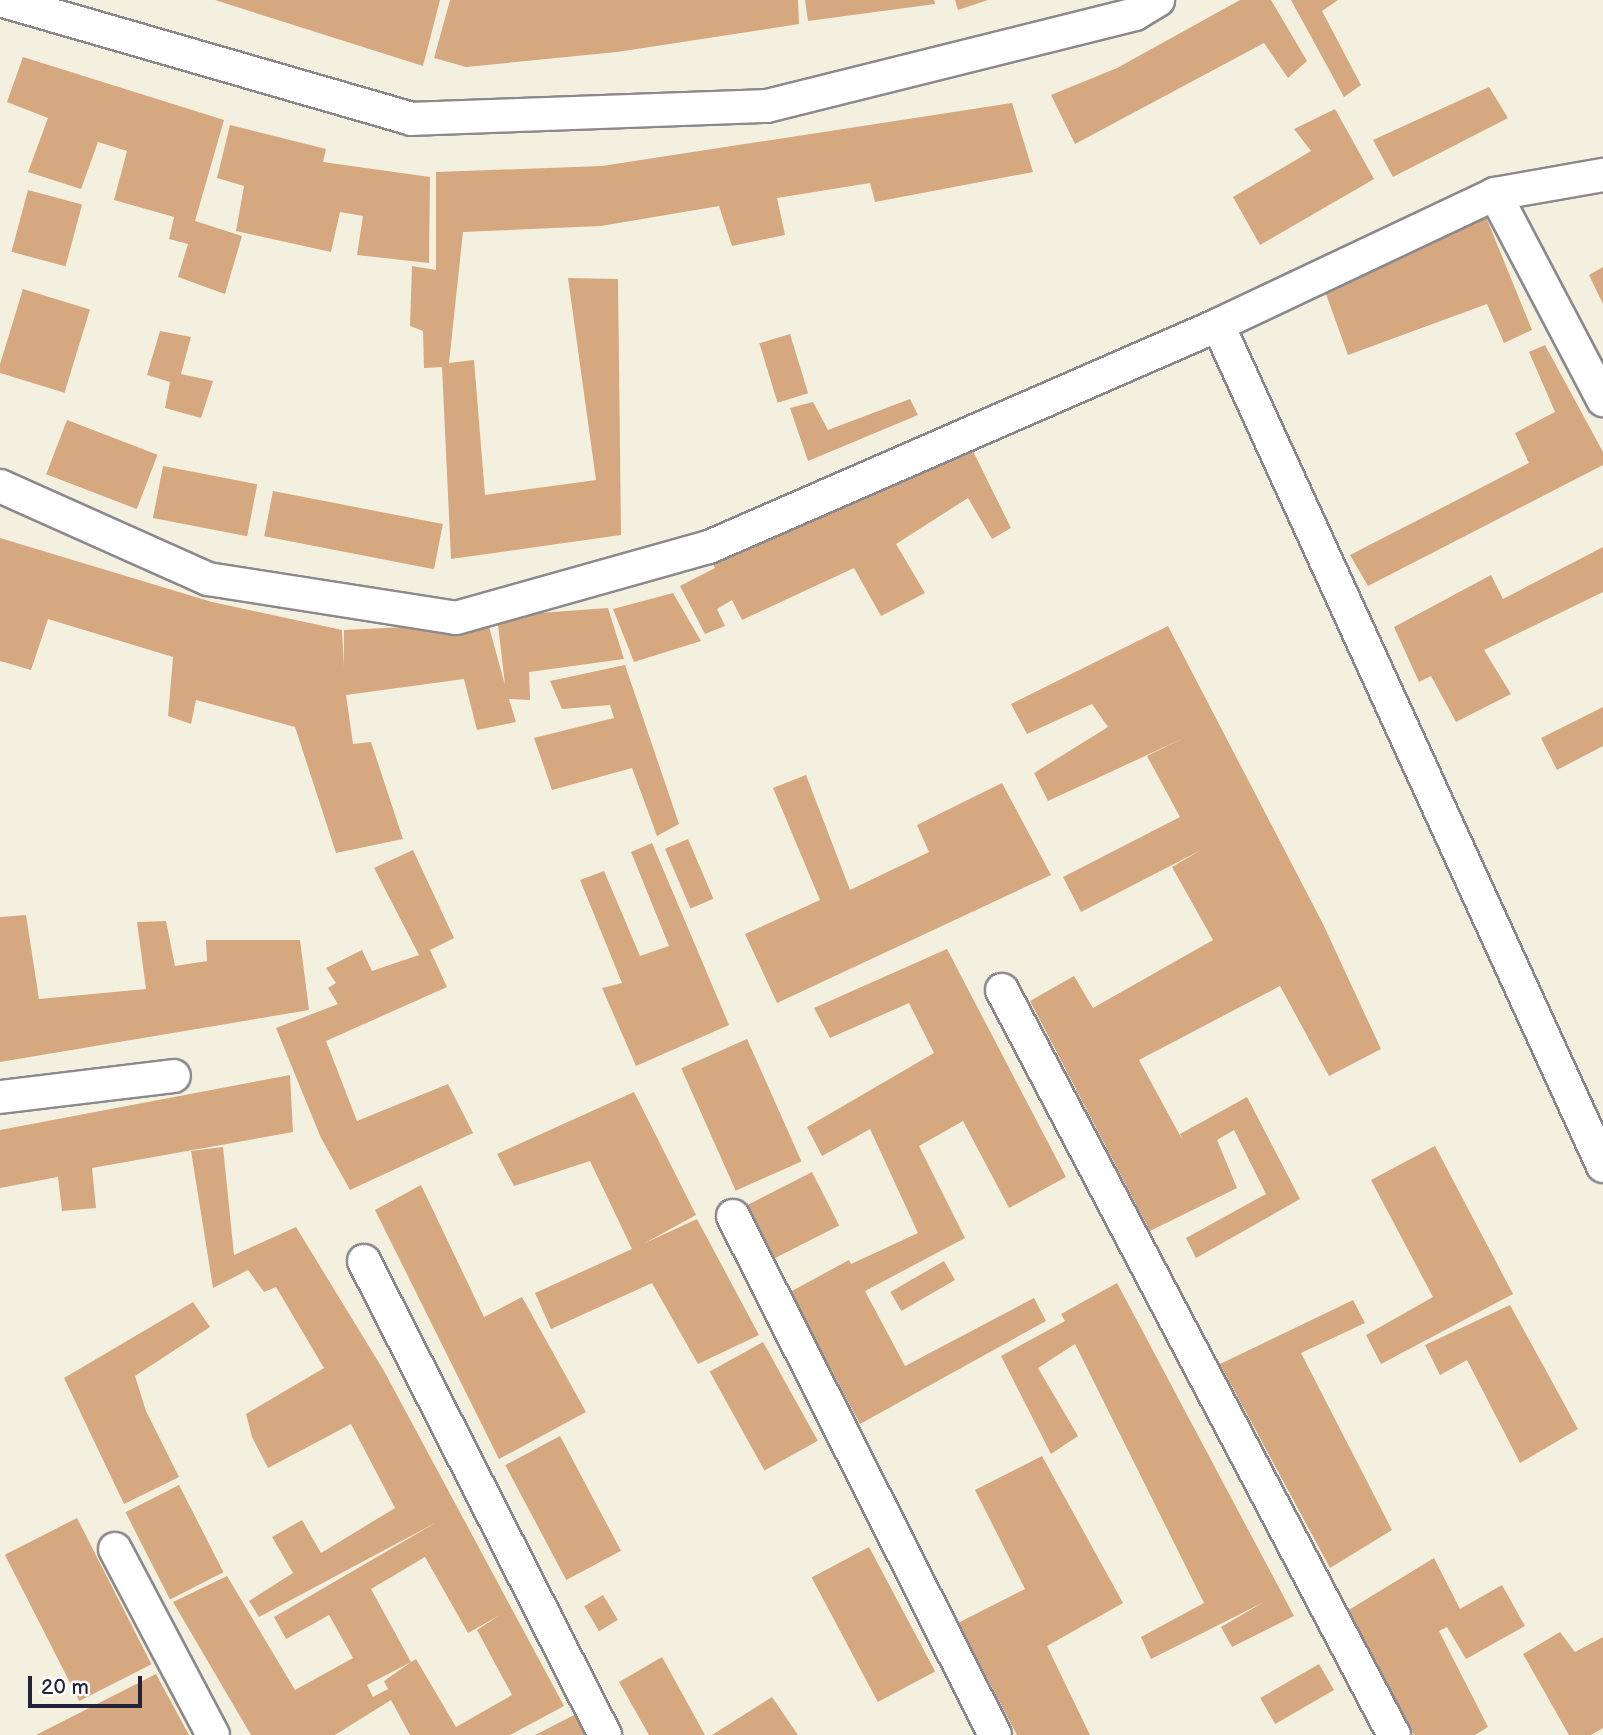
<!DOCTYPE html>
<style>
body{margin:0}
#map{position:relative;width:1603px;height:1735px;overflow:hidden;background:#f4f0df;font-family:"Balsamiq Sans",sans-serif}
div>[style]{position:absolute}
.building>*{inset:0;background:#d6a87f;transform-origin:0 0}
.roads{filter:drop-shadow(2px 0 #8b898d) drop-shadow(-2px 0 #8b898d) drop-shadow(0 2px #8b898d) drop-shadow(0 -2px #8b898d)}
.street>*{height:32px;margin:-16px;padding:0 16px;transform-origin:16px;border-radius:16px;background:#fff}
span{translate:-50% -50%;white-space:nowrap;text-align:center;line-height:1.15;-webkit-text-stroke:7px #fff;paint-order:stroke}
.scale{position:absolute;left:28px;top:1676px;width:114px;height:32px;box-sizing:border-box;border:4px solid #22223b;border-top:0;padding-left:9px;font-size:21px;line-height:24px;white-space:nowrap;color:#22223b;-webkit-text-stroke:5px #fff;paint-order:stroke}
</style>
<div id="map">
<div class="building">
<i style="clip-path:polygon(215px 0,440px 0,423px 66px)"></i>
<i style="clip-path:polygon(450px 0,798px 0,799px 24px,617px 52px,466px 67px,434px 58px)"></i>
<i style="clip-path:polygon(805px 0,934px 0,935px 4px,808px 21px)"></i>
<i style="clip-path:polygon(955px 0,988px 0,958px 10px)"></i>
<i style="clip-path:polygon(1240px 0,1271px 0,1307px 61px,1288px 78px,1264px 43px,1075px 144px,1051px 95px,1117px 68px)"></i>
<i style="clip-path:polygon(1291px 0,1338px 0,1322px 11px,1361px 85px,1344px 97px)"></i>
<i style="clip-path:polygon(23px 57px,224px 120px,195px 221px,242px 236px,225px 294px,178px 277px,188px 244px,169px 239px,174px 217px,114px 200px,127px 151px,98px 142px,81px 189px,28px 172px,48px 118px,7px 102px)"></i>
<i style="clip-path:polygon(1489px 87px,1508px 118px,1393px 177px,1373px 140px)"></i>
<i style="clip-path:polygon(1012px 103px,1033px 172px,875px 202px,870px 183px,777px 198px,785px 235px,732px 246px,719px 206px,601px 226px,463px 232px,449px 363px,474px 360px,485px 495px,596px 480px,568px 278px,618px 279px,621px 535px,451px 559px,442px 367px,424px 368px,423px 331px,410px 326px,412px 266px,436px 270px,436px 172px,602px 166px)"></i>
<i style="clip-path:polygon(1335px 109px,1374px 179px,1260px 245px,1233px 197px,1311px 151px,1294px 129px)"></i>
<i style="clip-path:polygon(230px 125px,326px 149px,323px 162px,430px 177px,429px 263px,357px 255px,363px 216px,340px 212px,331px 252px,236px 231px,244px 186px,217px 178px)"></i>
<i style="left:28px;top:190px;width:56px;height:64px;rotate:15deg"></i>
<i style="clip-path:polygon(1486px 217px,1532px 330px,1504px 343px,1487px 304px,1348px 355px,1322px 283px)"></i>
<i style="clip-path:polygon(1603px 267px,1603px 304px,1589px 275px)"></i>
<i style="left:23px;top:289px;width:70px;height:87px;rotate:17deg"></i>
<i style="clip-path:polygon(160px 331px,191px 337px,181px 374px,213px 381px,201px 418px,165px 408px,170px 382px,147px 375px)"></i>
<i style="left:790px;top:334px;width:62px;height:32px;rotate:73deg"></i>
<i style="clip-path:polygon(1545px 345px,1603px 452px,1603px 465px,1368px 586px,1350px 555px,1529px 463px,1515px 433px,1555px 412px,1529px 352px)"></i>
<i style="clip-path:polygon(910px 399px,918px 415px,808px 461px,790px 408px,813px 402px,828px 430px)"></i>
<i style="left:67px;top:420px;width:97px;height:58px;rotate:21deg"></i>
<i style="clip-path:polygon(969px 443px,1011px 528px,992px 539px,968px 498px,896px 544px,925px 593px,881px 616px,854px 568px,742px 620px,732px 600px,717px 609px,725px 626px,705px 634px,680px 586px,715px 568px,713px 564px)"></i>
<i style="left:163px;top:466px;width:96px;height:53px;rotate:11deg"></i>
<i style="left:273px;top:491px;width:173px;height:46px;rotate:11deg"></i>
<i style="clip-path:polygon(0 538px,212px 602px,342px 630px,344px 667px,344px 630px,488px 623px,505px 685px,497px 616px,608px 608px,624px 659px,529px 672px,530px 700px,509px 699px,516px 722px,477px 730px,464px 679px,346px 695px,353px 744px,371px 742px,403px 839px,336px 853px,295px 727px,196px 700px,191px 724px,168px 716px,173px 657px,48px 619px,31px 670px,0 661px)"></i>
<i style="clip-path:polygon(1603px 547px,1603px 592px,1484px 650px,1511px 694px,1456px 722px,1431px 676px,1419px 682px,1394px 627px,1491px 575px,1503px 599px)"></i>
<i style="clip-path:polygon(673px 593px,701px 641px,634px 662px,613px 609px)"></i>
<i style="clip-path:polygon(1168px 626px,1323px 924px,1381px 1049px,1329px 1076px,1280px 986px,1139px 1060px,1183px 1141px,1180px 1134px,1247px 1097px,1300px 1199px,1196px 1258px,1186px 1238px,1266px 1194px,1234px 1130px,1217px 1140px,1237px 1188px,1150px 1231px,1030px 1001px,1074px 976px,1093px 1008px,1213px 940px,1172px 867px,1201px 850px,1081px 912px,1063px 877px,1180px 817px,1147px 756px,1186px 737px,1048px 801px,1034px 773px,1108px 727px,1092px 704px,1027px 734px,1011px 704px)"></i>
<i style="clip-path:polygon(625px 665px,679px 824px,657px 836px,632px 768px,552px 790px,534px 738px,614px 718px,610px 705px,562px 709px,550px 681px)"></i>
<i style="clip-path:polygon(1603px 707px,1603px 746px,1557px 770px,1541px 738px)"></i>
<i style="clip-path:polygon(806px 775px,850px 890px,929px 852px,917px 825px,1002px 783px,1051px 875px,777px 1003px,745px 934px,820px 900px,773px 788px)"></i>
<i style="left:688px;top:839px;width:65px;height:25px;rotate:67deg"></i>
<i style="clip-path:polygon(652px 843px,729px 1025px,636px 1066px,602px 988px,622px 983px,580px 880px,604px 871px,640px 956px,669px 946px,631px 852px)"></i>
<i style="clip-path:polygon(413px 850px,454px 938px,430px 950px,447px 987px,326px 1041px,357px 1121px,448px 1084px,473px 1133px,350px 1190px,321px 1138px,276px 1028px,338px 1004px,328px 988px,336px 983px,326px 968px,362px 950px,372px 971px,419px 955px,374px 868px)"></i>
<i style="clip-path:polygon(26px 915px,39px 999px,146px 989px,137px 922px,166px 921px,175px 966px,207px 961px,206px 940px,300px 940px,309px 1010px,0 1062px,0 917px)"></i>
<i style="clip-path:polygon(947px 949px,1066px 1177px,1009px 1208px,963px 1121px,919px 1146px,965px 1238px,865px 1291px,905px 1366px,1034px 1298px,1046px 1321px,860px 1424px,790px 1292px,849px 1260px,851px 1264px,918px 1233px,870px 1129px,822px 1156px,807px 1127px,934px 1053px,909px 1003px,830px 1038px,814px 1008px)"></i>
<i style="left:747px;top:1039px;width:134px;height:72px;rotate:66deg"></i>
<i style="clip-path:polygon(290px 1075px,293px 1132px,92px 1168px,96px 1208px,62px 1211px,58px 1177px,0 1188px,0 1130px)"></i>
<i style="clip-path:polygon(634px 1092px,696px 1215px,643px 1244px,697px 1219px,759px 1335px,698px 1364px,652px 1283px,551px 1329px,535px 1293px,632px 1249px,590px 1161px,514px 1186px,497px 1154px)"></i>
<i style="clip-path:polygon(1435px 1146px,1513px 1294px,1381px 1364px,1366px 1335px,1433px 1297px,1371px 1180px)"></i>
<i style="clip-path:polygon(evenodd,223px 1147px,234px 1255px,296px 1227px,384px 1371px,564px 1706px,510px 1735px,410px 1735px,391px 1700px,335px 1735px,251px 1735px,173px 1602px,227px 1576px,295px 1690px,353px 1658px,329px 1615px,286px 1639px,274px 1617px,437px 1522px,259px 1617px,249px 1601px,293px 1573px,272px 1537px,302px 1520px,321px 1553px,395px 1508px,351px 1424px,268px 1468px,252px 1437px,246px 1414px,324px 1368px,276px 1287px,264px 1292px,248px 1270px,213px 1288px,191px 1151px,223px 1147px,425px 1557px,468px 1633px,500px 1615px,477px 1630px,512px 1695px,456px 1727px,416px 1659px,411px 1662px,371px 1589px,425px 1557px,223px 1147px,411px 1662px,384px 1681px,388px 1689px,373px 1697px,367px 1685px,411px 1662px)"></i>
<i style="left:812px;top:1172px;width:60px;height:73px;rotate:63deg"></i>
<i style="clip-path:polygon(421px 1185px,484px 1317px,522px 1297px,586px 1412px,499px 1459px,375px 1210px)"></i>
<i style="left:944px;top:1261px;width:22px;height:62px;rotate:60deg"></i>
<i style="clip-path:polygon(1117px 1283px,1294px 1616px,1232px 1647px,1221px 1627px,1264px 1602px,1151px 1659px,1141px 1637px,1204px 1603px,1075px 1344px,1038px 1368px,1078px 1436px,1051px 1454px,1001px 1356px,1065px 1321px,1061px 1314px)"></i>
<i style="clip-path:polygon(1353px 1300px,1365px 1323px,1301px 1353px,1392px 1530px,1330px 1568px,1220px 1364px)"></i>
<i style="clip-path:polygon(193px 1302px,210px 1327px,135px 1376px,146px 1411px,179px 1477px,124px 1504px,64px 1378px)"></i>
<i style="clip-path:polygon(1510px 1305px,1578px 1429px,1520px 1463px,1467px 1360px,1440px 1375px,1425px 1345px)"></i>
<i style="left:763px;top:1342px;width:113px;height:61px;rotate:61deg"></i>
<i style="left:560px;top:1436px;width:130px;height:62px;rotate:62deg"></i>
<i style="clip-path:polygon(1042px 1456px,1123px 1603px,1047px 1646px,1090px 1735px,1017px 1735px,958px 1623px,1025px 1589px,975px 1490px)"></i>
<i style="left:179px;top:1485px;width:98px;height:60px;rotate:63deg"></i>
<i style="left:77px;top:1518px;width:164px;height:81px;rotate:63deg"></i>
<i style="left:869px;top:1547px;width:141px;height:65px;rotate:62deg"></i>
<i style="clip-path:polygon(1434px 1558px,1460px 1609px,1502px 1585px,1525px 1626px,1466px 1659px,1447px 1627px,1439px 1631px,1488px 1727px,1475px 1735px,1414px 1735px,1347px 1611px)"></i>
<i style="left:603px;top:1595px;width:29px;height:22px;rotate:59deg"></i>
<i style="clip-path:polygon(1560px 1632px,1575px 1652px,1603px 1637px,1603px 1728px,1591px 1735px,1569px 1735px,1523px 1654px)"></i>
<i style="clip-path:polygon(662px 1657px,705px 1735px,649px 1735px,619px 1682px)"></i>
<i style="left:1319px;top:1664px;width:30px;height:68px;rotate:60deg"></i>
<i style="clip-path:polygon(156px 1674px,189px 1735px,36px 1735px)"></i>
<i style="clip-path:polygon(772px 1697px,798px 1735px,712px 1735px)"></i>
<i style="clip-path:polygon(576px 1714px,588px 1735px,535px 1735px)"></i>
</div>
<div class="roads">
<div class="street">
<i style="left:0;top:0;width:428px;rotate:16.1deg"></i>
<i style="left:411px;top:119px;width:356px;rotate:-2.1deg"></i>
<i style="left:767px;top:106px;width:379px;rotate:-14deg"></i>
<i style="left:1135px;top:14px;width:27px;rotate:-31deg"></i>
<i style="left:1495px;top:194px;width:233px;rotate:62.3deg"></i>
<i style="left:1218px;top:325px;width:925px;rotate:65.4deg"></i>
<i style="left:0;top:486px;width:228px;rotate:24.1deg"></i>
<i style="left:208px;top:579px;width:251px;rotate:8.9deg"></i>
<i style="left:456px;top:618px;width:263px;rotate:-15.7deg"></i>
<i style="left:709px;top:547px;width:555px;rotate:-23.56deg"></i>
<i style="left:1218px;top:325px;width:306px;rotate:-25.3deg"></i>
<i style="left:1495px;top:194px;width:110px;rotate:-10deg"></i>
<i style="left:1002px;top:990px;width:842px;rotate:62.25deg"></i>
<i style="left:0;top:1097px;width:175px;rotate:-6.9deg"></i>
<i style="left:733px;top:1216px;width:581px;rotate:63.21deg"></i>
<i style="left:364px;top:1261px;width:532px;rotate:63.05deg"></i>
<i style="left:115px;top:1549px;width:210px;rotate:62.2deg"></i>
</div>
</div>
<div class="scale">20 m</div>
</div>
